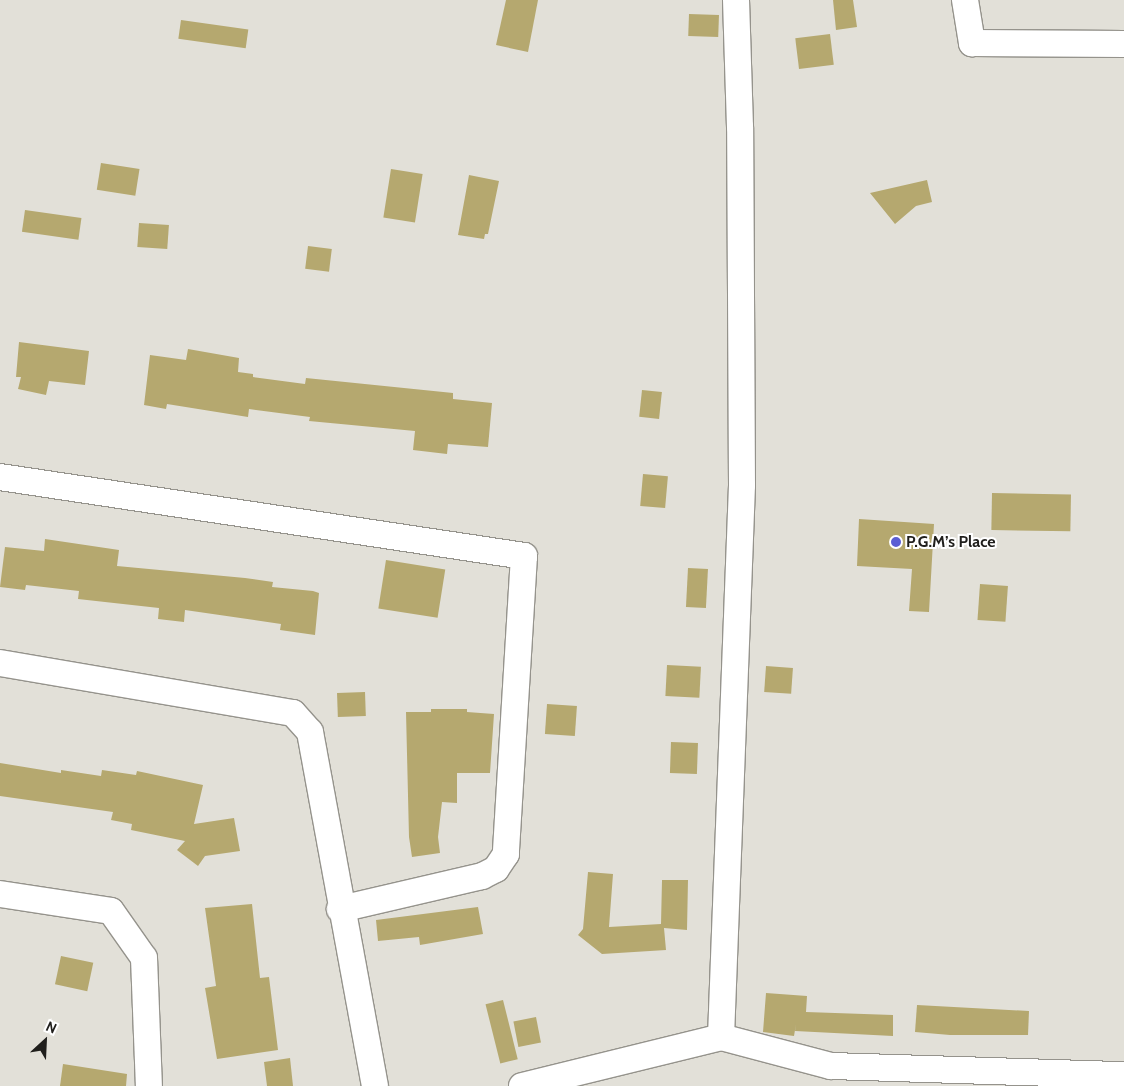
<!DOCTYPE html>
<meta charset="utf-8">
<style>
body{margin:0}
#map{position:relative;width:1124px;height:1086px;overflow:hidden;background:#e2e0d8;font-family:Cabin,sans-serif}
div>[style]{position:absolute}
.building>*{inset:0;background:#b5a86f;transform-origin:0 0}
.roads{filter:drop-shadow(1px 0 #95938c) drop-shadow(-1px 0 #95938c) drop-shadow(0 1px #95938c) drop-shadow(0 -1px #95938c)}
.minor>*{height:26px;margin:-13px;padding:0 13px;transform-origin:13px;border-radius:13px;background:#fff}
.dots>*{width:14px;height:14px;translate:-50% -50%;box-sizing:border-box;border:2px solid #fff;border-radius:50%}
span{translate:-50% -50%;white-space:nowrap;text-align:center;line-height:1.15;-webkit-text-stroke:4px #fff;paint-order:stroke}
.poi-label{font-size:16px;color:#201f1c;font-weight:700}
.left{translate:0 -50%;text-align:left}
.north{position:absolute;left:20px;top:1016px;width:50px;height:50px;-webkit-text-stroke:4px #fff;paint-order:stroke;rotate:25deg;font-size:14px;font-weight:700;line-height:20px;text-align:center;color:#201f1c}
.north::after{content:'';display:block;margin:auto;width:18px;height:22px;background:#201f1c;clip-path:polygon(50% 0,100% 100%,50% 72%,0 100%)}
</style>
<div id="map">
<div class="building">
<i style="clip-path:polygon(506px 0,538px 0,528px 52px,496px 45px)"></i>
<i style="clip-path:polygon(833px 0,853px 0,857px 27px,836px 30px)"></i>
<i style="left:689px;top:14px;width:30px;height:22px;rotate:2deg"></i>
<i style="left:181px;top:20px;width:68px;height:19px;rotate:8deg"></i>
<i style="left:830px;top:34px;width:31px;height:35px;rotate:83deg"></i>
<i style="left:101px;top:163px;width:39px;height:27px;rotate:9deg"></i>
<i style="left:391px;top:169px;width:32px;height:49px;rotate:9deg"></i>
<i style="clip-path:polygon(469px 175px,499px 181px,488px 234px,485px 234px,484px 239px,458px 235px)"></i>
<i style="clip-path:polygon(927px 180px,932px 202px,916px 206px,895px 224px,870px 193px)"></i>
<i style="left:25px;top:210px;width:57px;height:22px;rotate:8deg"></i>
<i style="left:139px;top:223px;width:30px;height:24px;rotate:4deg"></i>
<i style="left:308px;top:246px;width:24px;height:23px;rotate:7deg"></i>
<i style="clip-path:polygon(19px 342px,89px 351px,85px 385px,49px 381px,46px 395px,18px 389px,21px 377px,16px 377px)"></i>
<i style="clip-path:polygon(188px 349px,239px 358px,238px 372px,253px 374px,253px 377px,305px 384px,306px 378px,453px 393px,453px 399px,492px 403px,488px 447px,448px 444px,447px 454px,413px 450px,415px 431px,309px 421px,310px 417px,249px 409px,248px 417px,167px 404px,166px 409px,144px 405px,150px 355px,186px 360px)"></i>
<i style="left:642px;top:390px;width:20px;height:27px;rotate:6deg"></i>
<i style="left:643px;top:474px;width:25px;height:32px;rotate:5deg"></i>
<i style="left:992px;top:493px;width:79px;height:37px;rotate:1deg"></i>
<i style="clip-path:polygon(859px 519px,934px 524px,929px 612px,909px 611px,912px 569px,857px 566px)"></i>
<i style="clip-path:polygon(45px 539px,119px 550px,117px 566px,245px 578px,273px 582px,272px 587px,313px 591px,319px 593px,315px 635px,280px 630px,281px 624px,185px 610px,184px 622px,158px 619px,159px 608px,78px 599px,79px 591px,26px 585px,25px 590px,0 587px,5px 547px,44px 551px)"></i>
<i style="left:386px;top:560px;width:60px;height:49px;rotate:9deg"></i>
<i style="left:688px;top:568px;width:20px;height:39px;rotate:3deg"></i>
<i style="left:980px;top:584px;width:28px;height:36px;rotate:4deg"></i>
<i style="left:667px;top:665px;width:34px;height:31px;rotate:3deg"></i>
<i style="left:766px;top:666px;width:27px;height:26px;rotate:4deg"></i>
<i style="left:365px;top:692px;width:24px;height:28px;rotate:88deg"></i>
<i style="left:547px;top:704px;width:30px;height:30px;rotate:4deg"></i>
<i style="clip-path:polygon(431px 709px,467px 709px,467px 712px,494px 714px,490px 773px,457px 773px,457px 803px,442px 802px,438px 837px,440px 853px,412px 857px,409px 837px,406px 712px,431px 712px)"></i>
<i style="left:671px;top:742px;width:27px;height:31px;rotate:2deg"></i>
<i style="clip-path:polygon(0 763px,61px 773px,61px 770px,101px 776px,102px 770px,136px 775px,137px 771px,203px 785px,194px 824px,234px 818px,240px 851px,205px 856px,198px 866px,177px 850px,185px 841px,131px 830px,132px 824px,111px 820px,113px 812px,0 796px)"></i>
<i style="clip-path:polygon(588px 872px,613px 874px,609px 927px,661px 924px,662px 880px,688px 880px,687px 930px,664px 928px,666px 950px,602px 954px,578px 935px,583px 929px)"></i>
<i style="clip-path:polygon(252px 904px,260px 978px,269px 977px,278px 1050px,217px 1059px,205px 988px,216px 986px,205px 908px)"></i>
<i style="clip-path:polygon(478px 907px,483px 934px,420px 945px,419px 937px,378px 941px,376px 920px)"></i>
<i style="left:61px;top:956px;width:33px;height:29px;rotate:12deg"></i>
<i style="clip-path:polygon(766px 993px,807px 996px,806px 1012px,893px 1015px,893px 1036px,795px 1031px,796px 1024px,794px 1036px,763px 1032px)"></i>
<i style="left:503px;top:1000px;width:61px;height:18px;rotate:76deg"></i>
<i style="clip-path:polygon(917px 1005px,1029px 1011px,1028px 1035px,950px 1035px,915px 1032px)"></i>
<i style="left:536px;top:1017px;width:26px;height:23px;rotate:79deg"></i>
<i style="clip-path:polygon(290px 1058px,293px 1086px,267px 1086px,264px 1062px)"></i>
<i style="clip-path:polygon(63px 1064px,127px 1074px,126px 1086px,60px 1086px)"></i>
</div>
<div class="roads">
<div class="minor">
<i style="left:965px;top:0;width:44px;rotate:80.8deg"></i>
<i style="left:972px;top:43px;width:152px;rotate:0.4deg"></i>
<i style="left:0;top:477px;width:530px;rotate:8.57deg"></i>
<i style="left:524px;top:556px;width:299px;rotate:93.5deg"></i>
<i style="left:506px;top:854px;width:18px;rotate:124deg"></i>
<i style="left:496px;top:869px;width:16px;rotate:153deg"></i>
<i style="left:482px;top:876px;width:146px;rotate:166.9deg"></i>
<i style="left:0;top:663px;width:297px;rotate:9.7deg"></i>
<i style="left:293px;top:713px;width:25px;rotate:48deg"></i>
<i style="left:310px;top:732px;width:360px;rotate:79.6deg"></i>
<i style="left:0;top:894px;width:112px;rotate:8.7deg"></i>
<i style="left:111px;top:911px;width:57px;rotate:54.9deg"></i>
<i style="left:144px;top:958px;width:128px;rotate:87.8deg"></i>
<i style="left:721px;top:1037px;width:552px;rotate:-87.82deg"></i>
<i style="left:742px;top:485px;width:358px;rotate:-90.3deg"></i>
<i style="left:740px;top:127px;width:127px;rotate:-91.8deg"></i>
<i style="left:522px;top:1086px;width:205px;rotate:-13.8deg"></i>
<i style="left:721px;top:1037px;width:114px;rotate:14.8deg"></i>
<i style="left:831px;top:1066px;width:293px;rotate:1.8deg"></i>
</div>
</div>
<div class="dots">
<i style="left:896px;top:542px;background:#5a5dd4"></i>
</div>
<div class="poi-label">
<span class="left" style="left:906px;top:542px">P.G.M’s Place</span>
</div>
<div class="north">N</div>
</div>
